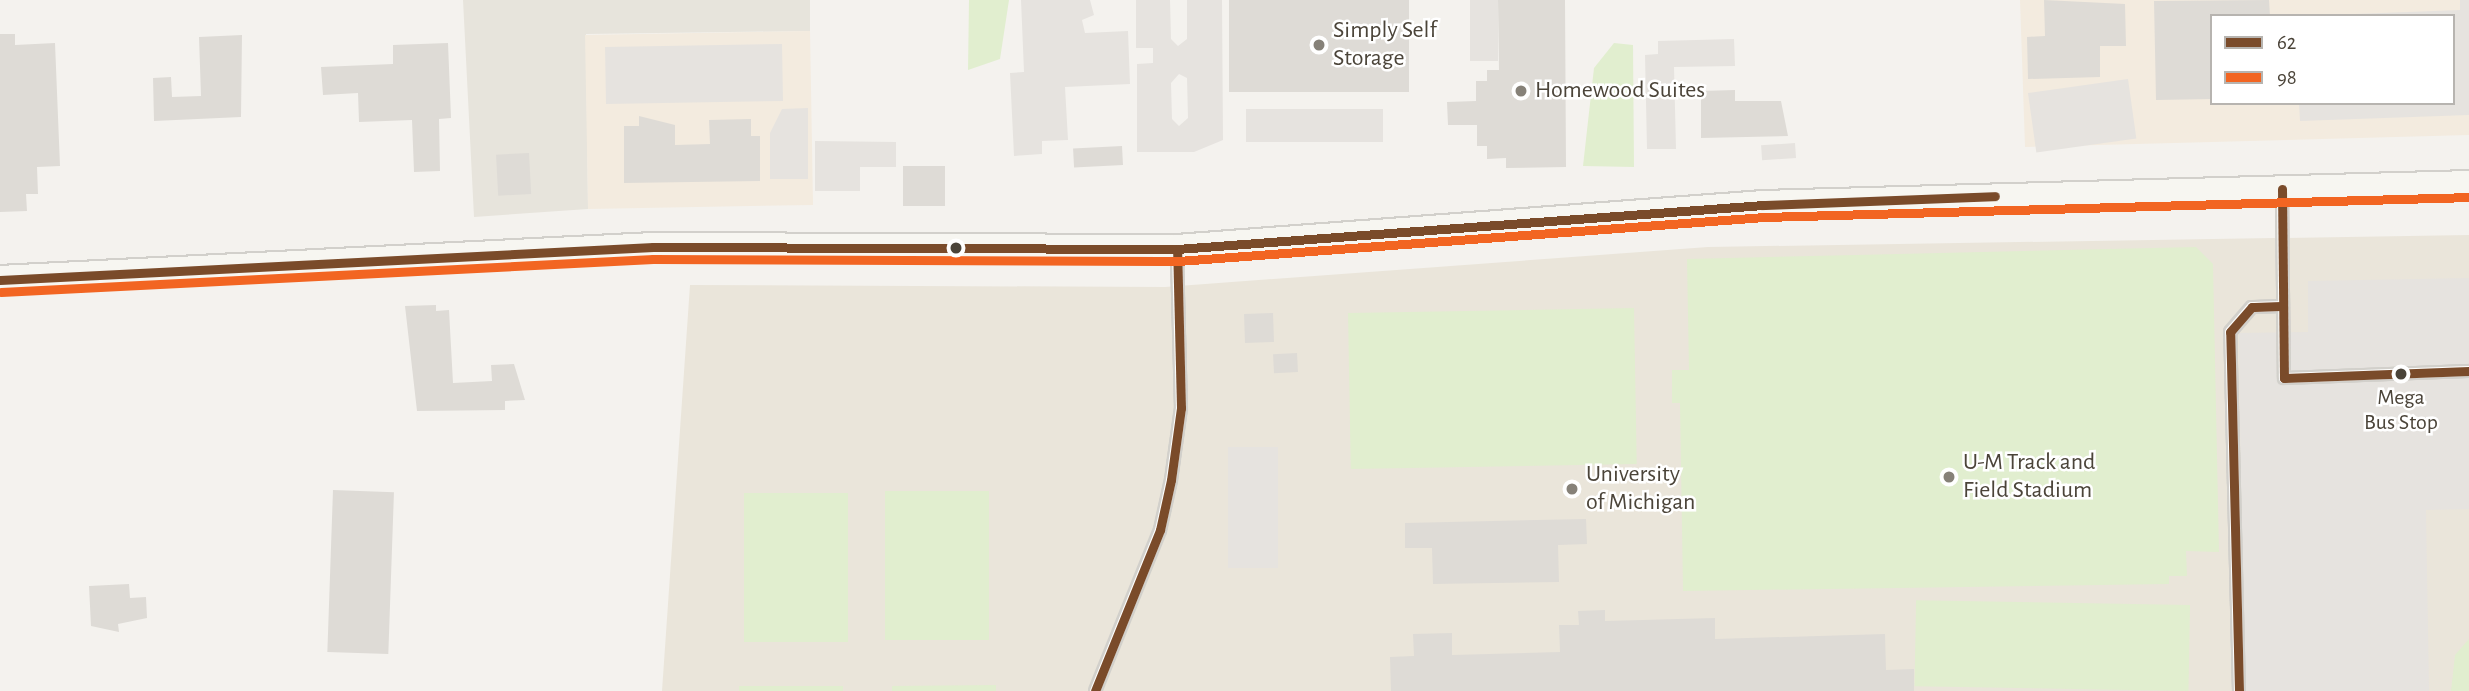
<!DOCTYPE html>
<style>
body{margin:0}
#map{position:relative;width:2469px;height:691px;overflow:hidden;background:#f4f2ee;font-family:"Alegreya Sans",sans-serif}
div>[style]{position:absolute}
.residential>*{inset:0;background:#e7e4dc}
.commercial>*{inset:0;background:#f3ebdf;transform-origin:0 0}
.education>*{inset:0;background:#eae5da}
.green>*{inset:0;background:#e1eecf;transform-origin:0 0}
.parking>*{inset:0;background:#e6e3df;transform-origin:0 0}
.building>*{inset:0;background:#dedbd6;transform-origin:0 0}
.roads{filter:drop-shadow(2px 0 #d2d0cb) drop-shadow(-2px 0 #d2d0cb) drop-shadow(0 2px #d2d0cb) drop-shadow(0 -2px #d2d0cb)}
.lane>*{height:10px;margin:-5px;padding:0 5px;transform-origin:5px;border-radius:5px;background:#fdfdfc}
.secondary>*{height:28px;margin:-14px;padding:0 14px;transform-origin:14px;border-radius:14px;background:#f7f6f1}
.bus-1>*{height:9px;margin:-4.5px;padding:0 4.5px;transform-origin:4.5px;border-radius:4.5px;background:#7a4b2a}
.bus-2>*{height:9px;margin:-4.5px;padding:0 4.5px;transform-origin:4.5px;border-radius:4.5px;background:#f26522}
.dots>*{width:19px;height:19px;translate:-50% -50%;box-sizing:border-box;border:4px solid #fff;border-radius:50%}
span{translate:-50% -50%;white-space:nowrap;text-align:center;line-height:1.15;-webkit-text-stroke:5px #fff;paint-order:stroke}
.bus-label{font-size:22px;color:#4b4439}
.poi-label{font-size:24px;color:#4b4439}
.left{translate:0 -50%;text-align:left}
.legend{position:absolute;left:2210px;top:14px;width:245px;height:91px;box-sizing:border-box;background:#fff;border:2px solid #b7b4b0;margin:0;padding:9px 12px;list-style:none;font-size:21px;color:#4b4439}
.legend li{display:flex;align-items:center;gap:14px;height:35px}
.legend b{width:35px;border:2px solid #b7b4b0}
</style>
<div id="map">
<div class="residential">
<i style="clip-path:polygon(463px 0,810px 0,810px 31px,586px 34px,588px 209px,474px 217px)"></i>
</div>
<div class="commercial">
<i style="clip-path:polygon(evenodd,2020px 0,2469px 0,2469px 135px,2025px 147px,2020px 0,2212px 16px,2453px 16px,2453px 103px,2212px 103px,2212px 16px)"></i>
<i style="left:810px;top:31px;width:174px;height:225px;rotate:89deg"></i>
</div>
<div class="education">
<i style="clip-path:polygon(2469px 235px,2469px 691px,662px 691px,690px 285px,1165px 287px,1708px 247px)"></i>
</div>
<div class="green">
<i style="clip-path:polygon(969px 0,1009px 0,1000px 59px,968px 70px)"></i>
<i style="clip-path:polygon(1614px 43px,1633px 45px,1634px 167px,1583px 166px,1594px 68px)"></i>
<i style="clip-path:polygon(2196px 247px,2213px 264px,2219px 552px,2186px 551px,2187px 576px,2169px 576px,2169px 584px,1683px 591px,1680px 403px,1672px 403px,1672px 370px,1689px 370px,1687px 259px)"></i>
<i style="left:1634px;top:308px;width:156px;height:286px;rotate:89deg"></i>
<i style="left:989px;top:491px;width:149px;height:104px;rotate:90deg"></i>
<i style="left:848px;top:493px;width:149px;height:104px;rotate:90deg"></i>
<i style="left:2190px;top:605px;width:86px;height:274px;rotate:91deg"></i>
<i style="clip-path:polygon(2469px 639px,2469px 691px,2451px 691px,2455px 655px)"></i>
<i style="clip-path:polygon(996px 685px,996px 691px,892px 691px,892px 686px)"></i>
<i style="left:739px;top:686px;width:104px;height:5px"></i>
</div>
<div class="parking">
<i style="clip-path:polygon(1021px 0,1090px 0,1094px 15px,1082px 20px,1085px 33px,1128px 31px,1130px 84px,1065px 87px,1068px 140px,1042px 141px,1042px 154px,1014px 156px,1010px 73px,1024px 72px)"></i>
<i style="clip-path:polygon(evenodd,1136px 0,1170px 0,1171px 39px,1178px 46px,1187px 39px,1187px 0,1222px 0,1223px 140px,1194px 152px,1137px 152px,1137px 64px,1153px 63px,1153px 48px,1136px 48px,1136px 0,1179px 74px,1187px 78px,1188px 118px,1179px 126px,1172px 119px,1171px 83px,1179px 74px)"></i>
<i style="left:1470px;top:0;width:28px;height:61px"></i>
<i style="clip-path:polygon(2460px 0,2469px 0,2469px 115px,2300px 121px,2299px 103px,2453px 103px,2453px 16px,2329px 15px,2460px 10px)"></i>
<i style="clip-path:polygon(1734px 39px,1735px 66px,1674px 67px,1676px 149px,1647px 149px,1645px 55px,1658px 54px,1658px 41px)"></i>
<i style="left:782px;top:44px;width:57px;height:177px;rotate:89deg"></i>
<i style="left:2128px;top:79px;width:60px;height:101px;rotate:82deg"></i>
<i style="clip-path:polygon(808px 108px,808px 179px,770px 179px,770px 133px,782px 109px)"></i>
<i style="left:1383px;top:109px;width:33px;height:137px;rotate:90deg"></i>
<i style="clip-path:polygon(815px 141px,896px 142px,896px 167px,860px 167px,860px 191px,815px 191px)"></i>
<i style="left:1795px;top:143px;width:15px;height:34px;rotate:86deg"></i>
<i style="clip-path:polygon(2469px 278px,2469px 509px,2426px 510px,2429px 691px,2243px 691px,2239px 333px,2308px 332px,2308px 281px)"></i>
<i style="left:1228px;top:447px;width:50px;height:121px"></i>
</div>
<div class="building">
<i style="left:1229px;top:0;width:180px;height:92px"></i>
<i style="clip-path:polygon(1498px 0,1565px 0,1566px 167px,1506px 168px,1506px 158px,1487px 159px,1487px 146px,1477px 146px,1477px 125px,1448px 125px,1447px 102px,1476px 101px,1476px 81px,1487px 81px,1487px 70px,1499px 70px)"></i>
<i style="clip-path:polygon(2044px 0,2125px 4px,2126px 46px,2100px 46px,2100px 77px,2028px 79px,2027px 37px,2045px 36px)"></i>
<i style="clip-path:polygon(2269px 0,2270px 16px,2212px 16px,2212px 99px,2156px 100px,2154px 1px)"></i>
<i style="clip-path:polygon(0 34px,15px 34px,15px 45px,55px 43px,60px 166px,37px 167px,38px 194px,26px 194px,27px 211px,0 212px)"></i>
<i style="clip-path:polygon(242px 35px,241px 117px,154px 121px,153px 78px,171px 77px,172px 97px,201px 96px,199px 37px)"></i>
<i style="clip-path:polygon(448px 43px,451px 118px,439px 119px,440px 171px,414px 172px,412px 120px,359px 122px,358px 93px,323px 95px,321px 67px,393px 64px,393px 45px)"></i>
<i style="clip-path:polygon(1735px 90px,1735px 101px,1781px 101px,1788px 136px,1701px 138px,1701px 91px)"></i>
<i style="clip-path:polygon(639px 116px,675px 125px,675px 145px,710px 144px,709px 120px,751px 119px,751px 136px,760px 136px,760px 181px,624px 183px,624px 126px,639px 126px)"></i>
<i style="left:1122px;top:146px;width:19px;height:49px;rotate:87deg"></i>
<i style="left:529px;top:153px;width:41px;height:33px;rotate:87deg"></i>
<i style="left:945px;top:166px;width:40px;height:42px;rotate:90deg"></i>
<i style="clip-path:polygon(436px 305px,436px 311px,449px 310px,453px 383px,492px 381px,491px 365px,514px 364px,525px 400px,505px 401px,505px 410px,417px 411px,405px 306px)"></i>
<i style="left:1273px;top:313px;width:29px;height:29px;rotate:88deg"></i>
<i style="left:1297px;top:353px;width:19px;height:24px;rotate:87deg"></i>
<i style="left:333px;top:490px;width:61px;height:162px;rotate:2deg"></i>
<i style="clip-path:polygon(1586px 519px,1587px 544px,1558px 545px,1559px 582px,1433px 584px,1432px 548px,1405px 548px,1405px 523px)"></i>
<i style="clip-path:polygon(129px 584px,130px 598px,146px 597px,147px 618px,118px 624px,119px 632px,91px 626px,89px 586px)"></i>
<i style="clip-path:polygon(1605px 610px,1605px 621px,1715px 618px,1715px 639px,1885px 634px,1886px 670px,1914px 669px,1914px 691px,1391px 691px,1390px 657px,1414px 656px,1413px 634px,1452px 633px,1452px 655px,1560px 652px,1559px 625px,1579px 625px,1578px 611px)"></i>
</div>
<div class="roads">
<div class="lane">
<i style="left:2282px;top:193px;width:185px;rotate:89.4deg"></i>
<i style="left:2284px;top:378px;width:185px;rotate:-2.2deg"></i>
<i style="left:1095px;top:691px;width:174px;rotate:-68deg"></i>
<i style="left:1160px;top:530px;width:51px;rotate:-77.6deg"></i>
<i style="left:1171px;top:480px;width:73px;rotate:-82.1deg"></i>
<i style="left:1181px;top:408px;width:155px;rotate:-91.5deg"></i>
<i style="left:2239px;top:691px;width:359px;rotate:-91.4deg"></i>
<i style="left:2230px;top:332px;width:33px;rotate:-49deg"></i>
<i style="left:2252px;top:307px;width:31px;rotate:-2deg"></i>
</div>
<div class="secondary">
<i style="left:0;top:280px;width:654px;rotate:-2.89deg"></i>
<i style="left:653px;top:247px;width:524px;rotate:0.22deg"></i>
<i style="left:1177px;top:249px;width:588px;rotate:-4.29deg"></i>
<i style="left:1763px;top:205px;width:706px;rotate:-1.62deg"></i>
</div>
</div>
<div class="bus-1">
<i style="left:2282px;top:189px;width:189px;rotate:89.4deg"></i>
<i style="left:2284px;top:378px;width:185px;rotate:-2.2deg"></i>
<i style="left:0;top:280px;width:654px;rotate:-2.89deg"></i>
<i style="left:653px;top:247px;width:524px;rotate:0.22deg"></i>
<i style="left:1177px;top:249px;width:588px;rotate:-4.29deg"></i>
<i style="left:1763px;top:205px;width:232px;rotate:-2.2deg"></i>
<i style="left:1095px;top:691px;width:174px;rotate:-68deg"></i>
<i style="left:1160px;top:530px;width:51px;rotate:-77.6deg"></i>
<i style="left:1171px;top:480px;width:73px;rotate:-82.1deg"></i>
<i style="left:1181px;top:408px;width:159px;rotate:-91.4deg"></i>
<i style="left:2239px;top:691px;width:359px;rotate:-91.4deg"></i>
<i style="left:2230px;top:332px;width:33px;rotate:-49deg"></i>
<i style="left:2252px;top:307px;width:31px;rotate:-2deg"></i>
</div>
<div class="bus-2">
<i style="left:1px;top:292px;width:653px;rotate:-2.9deg"></i>
<i style="left:653px;top:259px;width:525px;rotate:0.22deg"></i>
<i style="left:1178px;top:261px;width:588px;rotate:-4.29deg"></i>
<i style="left:1764px;top:217px;width:705px;rotate:-1.62deg"></i>
</div>
<div class="dots">
<i style="left:1319px;top:45px;background:#868178"></i>
<i style="left:1521px;top:91px;background:#868178"></i>
<i style="left:956px;top:248px;background:#4b4439"></i>
<i style="left:2401px;top:374px;background:#4b4439"></i>
<i style="left:1949px;top:477px;background:#868178"></i>
<i style="left:1572px;top:489px;background:#868178"></i>
</div>
<div class="bus-label">
<span style="left:2401px;top:410px">Mega<br>Bus Stop</span>
</div>
<div class="poi-label">
<span class="left" style="left:1333px;top:45px">Simply Self<br>Storage</span>
<span class="left" style="left:1535px;top:91px">Homewood Suites</span>
<span class="left" style="left:1963px;top:477px">U-M Track and<br>Field Stadium</span>
<span class="left" style="left:1586px;top:489px">University<br>of Michigan</span>
</div>
<ul class="legend">
<li><b style="height:9px;background:#7a4b2a"></b>62</li>
<li><b style="height:9px;background:#f26522"></b>98</li>
</ul>
</div>
